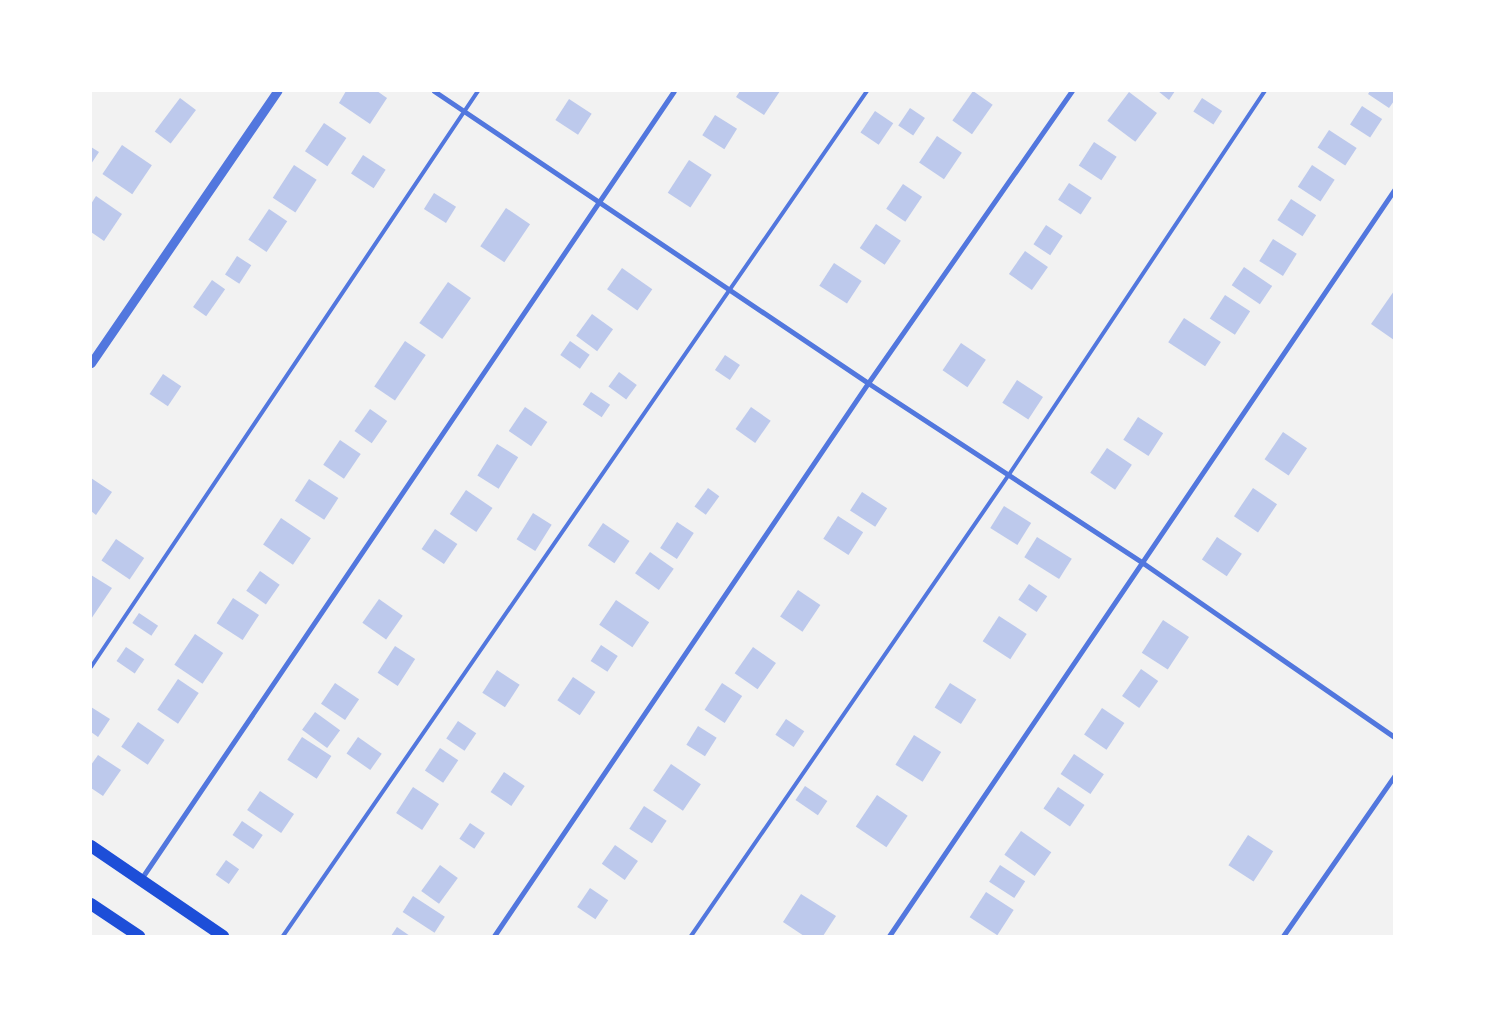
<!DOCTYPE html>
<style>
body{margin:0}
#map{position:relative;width:1485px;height:1027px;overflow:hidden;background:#f2f2f2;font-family:Mulish,sans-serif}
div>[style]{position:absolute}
.building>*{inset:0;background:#bdc9ec;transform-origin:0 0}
.service>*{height:4px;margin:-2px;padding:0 2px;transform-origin:2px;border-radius:2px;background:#5277de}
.minor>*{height:5px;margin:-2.5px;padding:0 2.5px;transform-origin:2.5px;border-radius:2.5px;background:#5277de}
.tertiary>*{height:9px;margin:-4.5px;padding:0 4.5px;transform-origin:4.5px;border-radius:4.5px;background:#5277de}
.primary>*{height:12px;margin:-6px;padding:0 6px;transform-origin:6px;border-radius:6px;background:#1d4ed8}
span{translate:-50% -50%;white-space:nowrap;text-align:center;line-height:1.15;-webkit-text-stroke:4.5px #fff;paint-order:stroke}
.frame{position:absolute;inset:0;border:92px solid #fff;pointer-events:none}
</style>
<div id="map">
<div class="building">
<i style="clip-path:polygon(346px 91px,377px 91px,387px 98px,370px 124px,339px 103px)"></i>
<i style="clip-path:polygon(740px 91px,780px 91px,764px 115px,736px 97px)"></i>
<i style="left:973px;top:91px;width:24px;height:36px;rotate:35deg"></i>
<i style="clip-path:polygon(1158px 91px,1175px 91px,1169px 100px)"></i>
<i style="clip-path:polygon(1370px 91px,1394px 91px,1394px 101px,1389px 108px,1368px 94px)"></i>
<i style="left:1129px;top:92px;width:35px;height:36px;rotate:37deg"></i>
<i style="left:180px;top:98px;width:20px;height:42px;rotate:37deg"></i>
<i style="left:1202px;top:98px;width:24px;height:16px;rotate:33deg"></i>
<i style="left:569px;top:99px;width:27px;height:25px;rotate:33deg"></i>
<i style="left:1362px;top:106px;width:24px;height:22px;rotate:33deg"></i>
<i style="left:910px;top:108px;width:18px;height:21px;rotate:34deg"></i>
<i style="left:875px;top:111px;width:22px;height:26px;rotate:34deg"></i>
<i style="left:715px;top:115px;width:26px;height:24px;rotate:32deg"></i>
<i style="left:324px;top:123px;width:27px;height:34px;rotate:34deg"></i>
<i style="left:1329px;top:130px;width:33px;height:21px;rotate:33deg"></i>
<i style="left:937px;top:136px;width:30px;height:32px;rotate:34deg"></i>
<i style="left:1094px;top:142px;width:27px;height:28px;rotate:33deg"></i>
<i style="left:122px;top:145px;width:36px;height:35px;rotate:34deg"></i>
<i style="clip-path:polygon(91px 147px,99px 152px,91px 164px)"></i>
<i style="left:363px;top:155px;width:27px;height:22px;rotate:33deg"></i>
<i style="left:689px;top:160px;width:27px;height:39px;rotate:33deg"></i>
<i style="left:294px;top:165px;width:27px;height:39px;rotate:33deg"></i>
<i style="left:1312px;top:165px;width:27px;height:26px;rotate:33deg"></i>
<i style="left:1069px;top:183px;width:27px;height:20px;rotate:33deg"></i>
<i style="left:903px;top:184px;width:23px;height:30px;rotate:34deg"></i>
<i style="left:434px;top:193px;width:26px;height:19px;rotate:32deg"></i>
<i style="clip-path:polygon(96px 196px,122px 214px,104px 241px,91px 232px,91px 204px)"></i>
<i style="left:1291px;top:199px;width:30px;height:25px;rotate:33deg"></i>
<i style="left:506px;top:208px;width:29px;height:46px;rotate:34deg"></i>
<i style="left:269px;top:209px;width:22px;height:37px;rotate:34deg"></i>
<i style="left:876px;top:224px;width:30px;height:29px;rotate:34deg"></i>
<i style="left:1046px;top:225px;width:20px;height:23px;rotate:33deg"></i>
<i style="left:1273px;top:239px;width:28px;height:26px;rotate:32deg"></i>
<i style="left:1025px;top:251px;width:28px;height:28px;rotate:35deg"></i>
<i style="left:237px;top:256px;width:17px;height:22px;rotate:33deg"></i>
<i style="left:834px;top:263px;width:33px;height:27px;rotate:33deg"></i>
<i style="left:1244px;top:267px;width:34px;height:22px;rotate:34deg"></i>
<i style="left:622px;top:268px;width:37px;height:26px;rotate:35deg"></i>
<i style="left:212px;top:280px;width:16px;height:33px;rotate:35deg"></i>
<i style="left:448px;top:282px;width:28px;height:50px;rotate:35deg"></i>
<i style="clip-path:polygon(1394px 291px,1394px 340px,1371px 324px)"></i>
<i style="left:1225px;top:295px;width:30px;height:28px;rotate:33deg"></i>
<i style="left:592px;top:314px;width:26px;height:27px;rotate:36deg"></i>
<i style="left:1184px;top:318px;width:44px;height:29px;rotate:33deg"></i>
<i style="left:405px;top:341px;width:25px;height:55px;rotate:34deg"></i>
<i style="left:570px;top:341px;width:24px;height:17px;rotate:35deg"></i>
<i style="left:961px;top:343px;width:30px;height:33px;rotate:34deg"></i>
<i style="left:725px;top:355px;width:18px;height:18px;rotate:34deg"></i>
<i style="left:619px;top:372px;width:22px;height:18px;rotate:36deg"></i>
<i style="left:163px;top:374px;width:22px;height:24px;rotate:34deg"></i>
<i style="left:1017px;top:380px;width:31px;height:27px;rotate:33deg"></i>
<i style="left:591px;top:392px;width:23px;height:15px;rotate:34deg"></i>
<i style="left:525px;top:407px;width:27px;height:29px;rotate:34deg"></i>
<i style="left:751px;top:407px;width:24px;height:27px;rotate:35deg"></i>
<i style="left:370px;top:409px;width:21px;height:27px;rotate:35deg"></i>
<i style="left:1138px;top:417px;width:30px;height:27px;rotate:33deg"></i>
<i style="left:1283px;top:432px;width:29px;height:33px;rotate:34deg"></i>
<i style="left:340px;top:440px;width:25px;height:30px;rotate:34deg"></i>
<i style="left:497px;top:444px;width:25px;height:37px;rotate:32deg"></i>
<i style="left:1107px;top:448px;width:30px;height:30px;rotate:34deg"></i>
<i style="clip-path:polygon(91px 478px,112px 492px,96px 515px,91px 511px)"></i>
<i style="left:309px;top:479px;width:35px;height:26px;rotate:33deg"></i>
<i style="left:708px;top:488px;width:14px;height:23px;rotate:36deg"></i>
<i style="left:1253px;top:488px;width:29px;height:34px;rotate:34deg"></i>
<i style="left:466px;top:490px;width:32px;height:29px;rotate:34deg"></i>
<i style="left:862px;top:492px;width:30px;height:22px;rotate:33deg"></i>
<i style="left:1004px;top:506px;width:32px;height:26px;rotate:32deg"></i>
<i style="left:533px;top:513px;width:22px;height:31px;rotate:32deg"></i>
<i style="left:838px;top:516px;width:30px;height:27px;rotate:33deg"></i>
<i style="left:281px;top:518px;width:36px;height:32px;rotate:34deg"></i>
<i style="left:677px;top:522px;width:20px;height:31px;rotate:33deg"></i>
<i style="left:603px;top:523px;width:32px;height:27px;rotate:34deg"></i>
<i style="left:435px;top:529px;width:27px;height:24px;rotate:34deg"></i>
<i style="left:1037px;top:537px;width:41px;height:24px;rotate:32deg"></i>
<i style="left:1217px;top:537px;width:30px;height:27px;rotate:34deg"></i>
<i style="left:116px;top:539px;width:34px;height:26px;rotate:34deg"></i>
<i style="left:650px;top:552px;width:29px;height:26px;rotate:35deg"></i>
<i style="left:260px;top:571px;width:24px;height:24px;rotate:35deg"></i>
<i style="clip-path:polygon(91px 575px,112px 588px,91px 619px)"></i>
<i style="left:1029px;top:584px;width:22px;height:19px;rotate:34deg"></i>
<i style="left:798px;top:590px;width:27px;height:32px;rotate:34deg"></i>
<i style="left:233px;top:598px;width:31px;height:30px;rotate:33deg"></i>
<i style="left:379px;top:599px;width:29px;height:29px;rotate:35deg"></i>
<i style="left:616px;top:600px;width:40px;height:30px;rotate:34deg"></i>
<i style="left:139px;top:613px;width:23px;height:12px;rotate:34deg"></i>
<i style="left:999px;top:616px;width:33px;height:30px;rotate:33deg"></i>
<i style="left:1163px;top:620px;width:31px;height:39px;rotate:33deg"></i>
<i style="left:195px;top:634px;width:34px;height:37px;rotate:34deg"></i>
<i style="left:601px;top:645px;width:20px;height:19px;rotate:33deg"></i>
<i style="left:395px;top:646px;width:24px;height:32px;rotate:33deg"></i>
<i style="left:126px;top:647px;width:22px;height:17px;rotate:34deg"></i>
<i style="left:753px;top:647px;width:28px;height:32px;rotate:35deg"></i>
<i style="left:1141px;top:669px;width:21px;height:33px;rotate:35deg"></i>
<i style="left:497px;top:670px;width:27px;height:27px;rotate:33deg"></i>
<i style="left:573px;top:677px;width:27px;height:28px;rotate:34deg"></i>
<i style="left:178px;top:679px;width:25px;height:37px;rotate:34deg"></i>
<i style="left:335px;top:683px;width:29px;height:25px;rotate:34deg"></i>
<i style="left:722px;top:683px;width:24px;height:32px;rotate:33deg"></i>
<i style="left:950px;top:683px;width:31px;height:29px;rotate:32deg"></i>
<i style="clip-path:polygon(91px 707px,110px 719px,98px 737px,91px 732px)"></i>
<i style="left:1102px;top:708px;width:27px;height:32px;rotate:34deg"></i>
<i style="left:315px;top:712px;width:31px;height:22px;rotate:36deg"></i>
<i style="left:786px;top:719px;width:22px;height:19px;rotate:34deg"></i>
<i style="left:458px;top:721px;width:22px;height:21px;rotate:34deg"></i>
<i style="left:138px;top:722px;width:32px;height:30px;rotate:34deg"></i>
<i style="left:698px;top:726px;width:22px;height:22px;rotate:32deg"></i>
<i style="left:914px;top:735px;width:32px;height:35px;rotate:32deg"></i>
<i style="left:302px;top:737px;width:35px;height:27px;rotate:33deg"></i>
<i style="left:358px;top:737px;width:29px;height:20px;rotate:35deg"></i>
<i style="left:440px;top:748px;width:22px;height:27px;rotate:34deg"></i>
<i style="left:1074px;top:754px;width:36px;height:24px;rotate:34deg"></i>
<i style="clip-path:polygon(98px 755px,121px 770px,103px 796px,91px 788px,91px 765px)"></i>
<i style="left:671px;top:764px;width:36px;height:32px;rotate:34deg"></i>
<i style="left:504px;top:772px;width:25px;height:24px;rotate:34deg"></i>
<i style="left:805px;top:786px;width:27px;height:17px;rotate:34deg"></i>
<i style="left:413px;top:787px;width:31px;height:31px;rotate:33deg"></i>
<i style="left:1058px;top:787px;width:32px;height:26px;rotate:34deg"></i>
<i style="left:260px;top:791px;width:41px;height:23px;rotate:34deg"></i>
<i style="left:877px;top:795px;width:37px;height:38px;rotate:34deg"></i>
<i style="left:644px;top:806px;width:27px;height:27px;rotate:33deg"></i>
<i style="left:242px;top:821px;width:25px;height:17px;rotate:34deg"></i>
<i style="left:470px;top:823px;width:18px;height:19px;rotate:34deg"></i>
<i style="left:1021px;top:831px;width:37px;height:29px;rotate:35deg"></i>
<i style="left:1248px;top:835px;width:30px;height:36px;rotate:33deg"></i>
<i style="left:615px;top:845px;width:28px;height:23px;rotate:35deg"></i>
<i style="left:226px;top:860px;width:16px;height:18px;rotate:35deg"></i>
<i style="left:440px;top:865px;width:22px;height:32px;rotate:36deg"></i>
<i style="left:1000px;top:865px;width:30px;height:20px;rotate:33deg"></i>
<i style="left:590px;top:888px;width:22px;height:23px;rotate:34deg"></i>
<i style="left:986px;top:892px;width:33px;height:30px;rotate:33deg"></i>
<i style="clip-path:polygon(801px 894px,836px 916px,823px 936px,804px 936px,783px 922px)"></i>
<i style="left:413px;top:896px;width:38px;height:19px;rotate:33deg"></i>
<i style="clip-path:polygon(397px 927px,410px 936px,391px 936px)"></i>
</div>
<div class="service">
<i style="left:91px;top:667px;width:694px;rotate:-56.1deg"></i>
<i style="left:283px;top:936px;width:1027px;rotate:-55.35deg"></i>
<i style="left:691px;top:936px;width:559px;rotate:-55.43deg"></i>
<i style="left:1008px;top:476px;width:463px;rotate:-56.3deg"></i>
</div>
<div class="minor">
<i style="left:434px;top:91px;width:523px;rotate:33.93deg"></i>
<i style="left:868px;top:383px;width:329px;rotate:33.2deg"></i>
<i style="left:1143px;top:563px;width:305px;rotate:34.7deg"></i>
<i style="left:141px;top:879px;width:951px;rotate:-55.93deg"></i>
<i style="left:494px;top:936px;width:668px;rotate:-55.93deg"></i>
<i style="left:868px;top:383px;width:356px;rotate:-55.1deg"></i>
<i style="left:889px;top:936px;width:901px;rotate:-55.9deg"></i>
<i style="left:1283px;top:936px;width:195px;rotate:-55.2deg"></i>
</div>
<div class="tertiary">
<i style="left:91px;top:363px;width:330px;rotate:-55.6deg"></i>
</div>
<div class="primary">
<i style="left:91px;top:846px;width:160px;rotate:34.3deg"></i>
<i style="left:91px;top:904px;width:58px;rotate:33.7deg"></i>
</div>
<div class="frame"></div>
</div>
